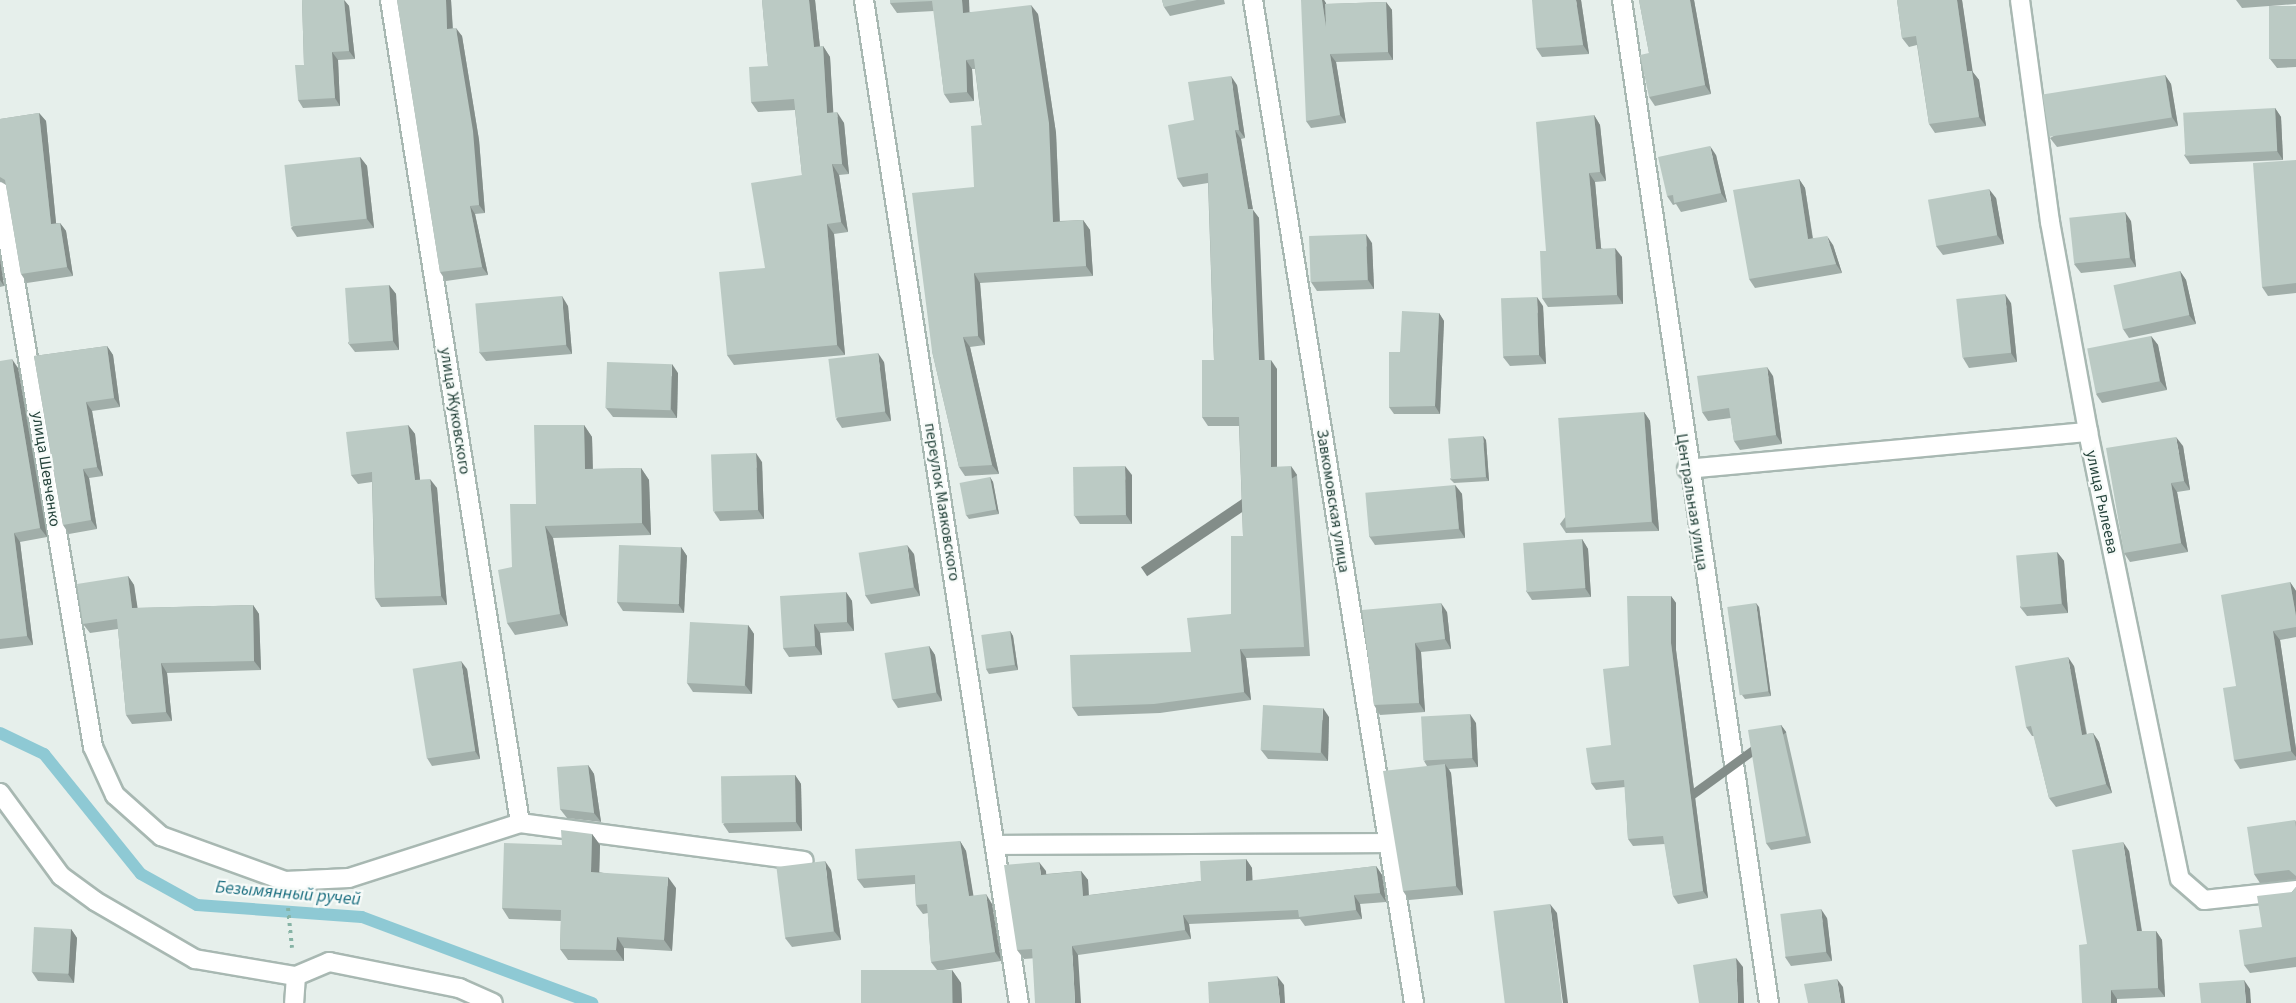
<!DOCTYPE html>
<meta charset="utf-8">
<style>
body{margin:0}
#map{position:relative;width:2296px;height:1003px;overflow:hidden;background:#e6efeb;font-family:"Source Sans 3",sans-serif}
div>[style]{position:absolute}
.stream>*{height:12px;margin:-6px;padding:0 6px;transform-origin:6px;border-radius:6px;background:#8ec9d4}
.path>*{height:4px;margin-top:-2px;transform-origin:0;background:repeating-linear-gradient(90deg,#86b3a5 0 3px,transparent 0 7.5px)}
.roads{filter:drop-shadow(2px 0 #a8b8b2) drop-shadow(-2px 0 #a8b8b2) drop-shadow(0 2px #a8b8b2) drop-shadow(0 -2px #a8b8b2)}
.service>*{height:18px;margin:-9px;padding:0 9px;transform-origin:9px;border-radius:9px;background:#fff}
.minor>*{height:18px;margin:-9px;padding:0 9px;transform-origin:9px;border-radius:9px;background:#fff}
.wall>*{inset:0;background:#a1aea9}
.shaded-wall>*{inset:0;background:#838d89;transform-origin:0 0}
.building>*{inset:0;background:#bbcac4;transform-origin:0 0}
span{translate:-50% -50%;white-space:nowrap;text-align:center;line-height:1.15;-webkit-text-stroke:4.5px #f7fbf9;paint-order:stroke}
.street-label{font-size:16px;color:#24423a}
.water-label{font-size:18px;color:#1c6f80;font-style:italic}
</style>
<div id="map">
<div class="stream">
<i style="left:0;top:733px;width:49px;rotate:25.5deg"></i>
<i style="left:44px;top:754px;width:154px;rotate:51.1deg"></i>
<i style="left:141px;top:874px;width:64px;rotate:29deg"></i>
<i style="left:197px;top:905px;width:165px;rotate:4.2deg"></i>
<i style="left:362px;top:917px;width:246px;rotate:20.5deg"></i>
</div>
<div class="path">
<i style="left:288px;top:908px;width:40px;rotate:84.3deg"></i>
</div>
<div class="roads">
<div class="service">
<i style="left:995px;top:845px;width:393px;rotate:-0.3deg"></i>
<i style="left:296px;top:976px;width:36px;rotate:-23deg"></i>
<i style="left:329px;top:962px;width:133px;rotate:11.3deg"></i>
<i style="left:459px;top:988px;width:37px;rotate:24deg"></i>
</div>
<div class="minor">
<i style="left:390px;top:0;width:833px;rotate:81.02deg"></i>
<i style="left:864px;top:0;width:1015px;rotate:81.22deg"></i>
<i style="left:1253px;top:0;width:1016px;rotate:80.88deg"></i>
<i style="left:1622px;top:0;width:1014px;rotate:81.66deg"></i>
<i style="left:2020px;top:0;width:224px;rotate:82.3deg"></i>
<i style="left:2050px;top:222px;width:213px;rotate:79.7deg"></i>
<i style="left:2088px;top:432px;width:456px;rotate:78.4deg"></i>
<i style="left:2180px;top:879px;width:32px;rotate:41deg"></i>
<i style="left:2204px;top:900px;width:93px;rotate:-6.2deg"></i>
<i style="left:0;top:191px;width:564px;rotate:80.5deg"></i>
<i style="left:93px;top:747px;width:53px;rotate:65.4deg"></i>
<i style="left:115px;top:795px;width:62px;rotate:41.7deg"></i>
<i style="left:161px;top:836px;width:132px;rotate:19.9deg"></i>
<i style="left:285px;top:881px;width:64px;rotate:-2.7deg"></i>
<i style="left:349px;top:878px;width:180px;rotate:-17.8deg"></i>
<i style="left:520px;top:823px;width:286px;rotate:7.6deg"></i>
<i style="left:1687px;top:469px;width:403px;rotate:-5.3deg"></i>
<i style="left:0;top:793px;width:103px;rotate:53.7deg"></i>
<i style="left:61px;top:876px;width:42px;rotate:36.3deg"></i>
<i style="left:95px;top:901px;width:116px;rotate:30.1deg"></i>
<i style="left:195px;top:959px;width:102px;rotate:9.6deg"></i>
<i style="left:296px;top:976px;width:27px;rotate:94deg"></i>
</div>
</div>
<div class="wall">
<i style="clip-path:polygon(302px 0,344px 0,349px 6px,355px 59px,338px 60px,340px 106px,303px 108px,298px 100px,304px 65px)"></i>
<i style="clip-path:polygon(397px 0,451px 0,453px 28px,462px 36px,479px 140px,485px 213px,475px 214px,488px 275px,446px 281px,440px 272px)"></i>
<i style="clip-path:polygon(762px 0,815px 0,820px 47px,823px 46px,830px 57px,833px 113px,844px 123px,849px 174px,839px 175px,848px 232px,834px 234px,845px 355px,734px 365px,727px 355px,765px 268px,802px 175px,795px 110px,758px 112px,751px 102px,768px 66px)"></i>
<i style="clip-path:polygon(890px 0,969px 0,969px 12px,1038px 14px,1056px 133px,1060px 221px,1083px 220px,1090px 230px,1093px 276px,980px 283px,985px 345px,970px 347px,999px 474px,965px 476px,959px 467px,932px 351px,974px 187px,982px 125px,975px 69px,972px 69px,974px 101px,950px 103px,944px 94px,934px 11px,897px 13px,890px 3px)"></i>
<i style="clip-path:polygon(1162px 0,1224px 0,1225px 4px,1170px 16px,1164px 7px)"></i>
<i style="clip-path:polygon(1322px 0,1324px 0,1326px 4px,1386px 2px,1392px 10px,1393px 60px,1336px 62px,1346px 123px,1311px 128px,1306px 121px)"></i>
<i style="clip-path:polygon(1581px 0,1589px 54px,1542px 57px,1536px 48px)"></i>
<i style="clip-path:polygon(1639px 0,1694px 0,1711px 94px,1655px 106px,1649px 97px,1649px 53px)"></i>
<i style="clip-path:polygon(1897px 0,1962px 0,1972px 71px,1979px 80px,1986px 126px,1935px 133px,1929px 124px,1917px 45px,1909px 47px,1902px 38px)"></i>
<i style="clip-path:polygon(2236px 0,2296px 0,2296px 4px,2270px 6px,2296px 6px,2296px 67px,2277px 68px,2270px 59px,2269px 6px,2242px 8px)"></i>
<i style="clip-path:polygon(2165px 75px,2171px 84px,2178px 126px,2057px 147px,2050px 138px)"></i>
<i style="clip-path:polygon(1237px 85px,1245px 138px,1241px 139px,1253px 210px,1259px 218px,1264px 360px,1277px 369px,1277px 467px,1297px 475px,1310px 656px,1246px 658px,1251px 700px,1160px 713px,1078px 716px,1072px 707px,1191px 652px,1231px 614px,1243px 536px,1239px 426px,1208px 426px,1202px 417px,1214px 360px,1208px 183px,1183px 187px,1177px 178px,1194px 120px)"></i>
<i style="clip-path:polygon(2275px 108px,2281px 117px,2283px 160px,2190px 164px,2184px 155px)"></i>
<i style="clip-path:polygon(39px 113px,46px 121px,56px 223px,60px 223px,66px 231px,73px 276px,27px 283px,21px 274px,6px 185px,0 181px,0 119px)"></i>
<i style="clip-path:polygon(1594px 115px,1600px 125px,1606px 181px,1595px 182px,1601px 248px,1622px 257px,1623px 304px,1548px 307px,1542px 298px,1546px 251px)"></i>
<i style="clip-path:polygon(1716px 155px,1727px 202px,1681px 212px,1676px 204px,1673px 205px,1667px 196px)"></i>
<i style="clip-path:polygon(360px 157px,367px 166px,374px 228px,297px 237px,291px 228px)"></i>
<i style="clip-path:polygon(2296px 160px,2296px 293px,2268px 296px,2262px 287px)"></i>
<i style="clip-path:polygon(1799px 179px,1805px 188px,1813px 238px,1833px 245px,1842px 273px,1755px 288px,1749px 279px)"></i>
<i style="clip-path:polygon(1996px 198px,2004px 244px,1943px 255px,1936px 246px)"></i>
<i style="clip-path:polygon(2131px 221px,2136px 267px,2081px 273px,2074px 264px)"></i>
<i style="clip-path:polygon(1372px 243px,1374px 289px,1317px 291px,1311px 282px)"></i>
<i style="clip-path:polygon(0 259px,4px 286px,0 287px)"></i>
<i style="clip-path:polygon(2180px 271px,2186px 280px,2196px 324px,2129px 338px,2123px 329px)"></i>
<i style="clip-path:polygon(389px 285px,396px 294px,399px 350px,355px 352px,348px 343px)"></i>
<i style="clip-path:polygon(2011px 303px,2017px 362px,1969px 368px,1963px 358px)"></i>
<i style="clip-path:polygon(568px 306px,572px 354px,486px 361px,479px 352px)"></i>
<i style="clip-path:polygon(1543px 306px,1546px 364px,1510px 366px,1503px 357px)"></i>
<i style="clip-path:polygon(1439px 313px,1444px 321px,1440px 414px,1394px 414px,1389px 407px,1400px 352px)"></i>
<i style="clip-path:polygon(2151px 336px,2158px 345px,2167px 390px,2102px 403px,2096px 394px)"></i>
<i style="clip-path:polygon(107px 346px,113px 355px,120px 407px,92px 411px,103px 476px,89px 478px,97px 529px,69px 534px,63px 525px,34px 356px)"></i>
<i style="clip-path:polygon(0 361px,18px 368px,47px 537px,20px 542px,33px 645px,0 649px)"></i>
<i style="clip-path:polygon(884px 362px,891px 421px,842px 428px,836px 419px)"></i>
<i style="clip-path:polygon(678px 373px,677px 418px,613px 417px,606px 408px)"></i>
<i style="clip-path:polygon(1773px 376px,1782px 444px,1740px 450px,1734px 441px,1731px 418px,1708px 421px,1702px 412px)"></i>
<i style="clip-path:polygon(1644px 412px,1650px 421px,1659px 531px,1566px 533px,1560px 524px)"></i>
<i style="clip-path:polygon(408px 425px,415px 434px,420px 480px,437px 488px,447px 605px,381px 607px,375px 598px,372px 482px,358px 484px,351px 475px)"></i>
<i style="clip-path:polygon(584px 425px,592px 437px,593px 469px,641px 468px,649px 480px,651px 535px,553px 538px,568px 626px,515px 635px,507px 623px,512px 567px)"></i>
<i style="clip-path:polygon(1486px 440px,1489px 481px,1454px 483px,1450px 479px)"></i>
<i style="clip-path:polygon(2183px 446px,2190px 490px,2177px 492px,2188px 552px,2130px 562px,2124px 553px)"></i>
<i style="clip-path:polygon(762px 462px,764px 519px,720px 521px,714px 512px)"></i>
<i style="clip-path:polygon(1132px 475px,1132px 524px,1080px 524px,1074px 515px)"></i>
<i style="clip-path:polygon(990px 477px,993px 482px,999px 514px,969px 519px,966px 515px)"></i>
<i style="clip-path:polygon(1455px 485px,1462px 494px,1465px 538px,1375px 545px,1369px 536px)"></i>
<i style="clip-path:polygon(1582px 539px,1588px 549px,1591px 597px,1532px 600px,1526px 591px)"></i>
<i style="clip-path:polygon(681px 547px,687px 556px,684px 613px,623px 611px,617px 602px)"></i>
<i style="clip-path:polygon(2057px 552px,2064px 561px,2068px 613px,2027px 616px,2020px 607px)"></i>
<i style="clip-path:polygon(914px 554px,920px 596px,871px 604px,865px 595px)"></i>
<i style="clip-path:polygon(128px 576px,134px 585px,137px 608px,253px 605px,259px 614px,261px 670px,167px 673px,172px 721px,132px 724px,126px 715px,118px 629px,90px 633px,83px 624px)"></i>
<i style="clip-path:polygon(2290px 582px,2296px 591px,2296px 637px,2280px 640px,2296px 749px,2296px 760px,2240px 769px,2234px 760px,2236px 686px)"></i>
<i style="clip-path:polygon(846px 592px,852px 601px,854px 631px,820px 633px,822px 655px,789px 657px,783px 648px)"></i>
<i style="clip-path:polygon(1671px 596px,1676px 603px,1676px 650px,1708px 898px,1678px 904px,1673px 896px,1665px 844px,1633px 846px,1628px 839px,1625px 787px,1596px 790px,1591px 783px,1611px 745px,1629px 666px)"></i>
<i style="clip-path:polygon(1759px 607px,1771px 696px,1745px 699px,1742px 695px)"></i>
<i style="clip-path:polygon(1362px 610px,1447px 612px,1451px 649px,1421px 652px,1425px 712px,1380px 715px,1374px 705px)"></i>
<i style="clip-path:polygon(748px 625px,754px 634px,752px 694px,693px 692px,687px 683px)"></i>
<i style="clip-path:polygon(1010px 631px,1013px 636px,1018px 670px,989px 674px,986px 669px)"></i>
<i style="clip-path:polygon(929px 646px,935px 655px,942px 701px,898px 708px,892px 699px)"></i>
<i style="clip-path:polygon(2074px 666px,2087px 734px,2093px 733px,2099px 742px,2112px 793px,2056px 807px,2049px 798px,2034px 736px,2032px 736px,2026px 727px)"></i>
<i style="clip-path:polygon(467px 669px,480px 759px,432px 766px,427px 758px)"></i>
<i style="clip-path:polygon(1329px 717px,1328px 761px,1268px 759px,1261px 750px)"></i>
<i style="clip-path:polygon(1476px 723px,1478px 767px,1449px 769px,1451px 773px,1463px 895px,1409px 900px,1403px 891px,1427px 766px,1424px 761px)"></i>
<i style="clip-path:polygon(1781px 725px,1786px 732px,1811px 843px,1771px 850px,1766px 843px)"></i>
<i style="clip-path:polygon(588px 765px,594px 774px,601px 822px,567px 818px,560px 809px)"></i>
<i style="clip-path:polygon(795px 775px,801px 784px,802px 831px,729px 833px,723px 824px)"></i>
<i style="clip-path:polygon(2295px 820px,2296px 822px,2296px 879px,2260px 883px,2254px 874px)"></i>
<i style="clip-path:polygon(592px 834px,600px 845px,599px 872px,676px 888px,672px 951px,624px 948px,624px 961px,568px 960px,560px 949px,561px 921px,509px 919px,502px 908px,562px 845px)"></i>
<i style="clip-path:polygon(960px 841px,966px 851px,973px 896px,992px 904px,1001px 961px,943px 970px,952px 970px,961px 983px,962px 1003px,862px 1003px,937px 970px,931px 962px,928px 913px,923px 914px,916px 905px,915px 884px,864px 888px,857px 879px)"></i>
<i style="clip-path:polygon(2129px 851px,2142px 931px,2156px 931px,2162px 940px,2165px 997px,2117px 999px,2117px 1003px,2087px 944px)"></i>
<i style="clip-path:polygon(1246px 859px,1252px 868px,1252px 881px,1376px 866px,1382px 875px,1386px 902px,1360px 904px,1362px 919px,1305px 926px,1300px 919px,1189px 924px,1191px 939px,1078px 955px,1024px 959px,1017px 950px,1046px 871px,1046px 874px,1081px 871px,1088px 880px,1089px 895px,1201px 881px)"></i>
<i style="clip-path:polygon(831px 870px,841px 940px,792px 947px,785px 938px)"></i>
<i style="clip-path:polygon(2296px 887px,2296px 967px,2250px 973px,2244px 965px,2262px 927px)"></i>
<i style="clip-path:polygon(1827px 918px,1832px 961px,1791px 966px,1785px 957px)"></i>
<i style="clip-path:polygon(71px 929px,77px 938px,74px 983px,38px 981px,32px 972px)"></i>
</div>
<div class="shaded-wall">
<i style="clip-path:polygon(344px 0,349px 6px,355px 59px,349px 51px)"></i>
<i style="clip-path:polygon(446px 0,451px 0,453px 37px,447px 29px)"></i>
<i style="clip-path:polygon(809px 0,815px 0,821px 57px,814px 47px)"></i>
<i style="clip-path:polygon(962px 0,969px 0,970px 23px,963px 13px)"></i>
<i style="clip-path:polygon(1322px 0,1324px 0,1326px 3px,1331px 35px,1326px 27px)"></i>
<i style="clip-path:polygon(1576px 0,1581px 0,1589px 54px,1583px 45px)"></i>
<i style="clip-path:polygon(1690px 0,1694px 0,1711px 94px,1705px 85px)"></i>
<i style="clip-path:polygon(1957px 0,1962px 0,1974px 80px,1967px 71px)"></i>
<i style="clip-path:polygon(1386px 2px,1392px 10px,1393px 60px,1388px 52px)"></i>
<i style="clip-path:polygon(1031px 5px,1038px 14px,1056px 133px,1060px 231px,1053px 222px)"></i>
<i style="clip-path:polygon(456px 28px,462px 36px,479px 140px,485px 213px,479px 205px)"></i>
<i style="clip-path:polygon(823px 46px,830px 57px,834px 124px,827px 113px)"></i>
<i style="clip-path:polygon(332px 52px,338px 60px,340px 106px,335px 98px)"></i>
<i style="clip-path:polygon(1330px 54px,1336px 62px,1346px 123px,1340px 115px)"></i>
<i style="clip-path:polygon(966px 60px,972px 69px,974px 101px,967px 92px)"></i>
<i style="clip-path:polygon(1972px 71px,1979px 80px,1986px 126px,1979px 117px)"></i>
<i style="clip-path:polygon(2165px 75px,2171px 84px,2178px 126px,2172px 117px)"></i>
<i style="clip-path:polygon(1231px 76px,1237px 85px,1245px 138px,1239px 130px)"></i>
<i style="clip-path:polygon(2275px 108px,2281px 117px,2283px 160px,2277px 151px)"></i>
<i style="clip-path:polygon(837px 112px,844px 123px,849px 174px,842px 164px)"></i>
<i style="clip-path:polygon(39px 113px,46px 121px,57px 233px,51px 224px)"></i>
<i style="clip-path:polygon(1594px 115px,1600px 125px,1606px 181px,1600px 172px)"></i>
<i style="clip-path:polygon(1235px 130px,1241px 139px,1253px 210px,1259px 218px,1265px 369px,1259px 360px,1248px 209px)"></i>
<i style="clip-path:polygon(1710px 146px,1716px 155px,1727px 202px,1721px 193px)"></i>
<i style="clip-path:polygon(360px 157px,367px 166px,374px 228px,367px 219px)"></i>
<i style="clip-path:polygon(832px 164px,839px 175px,848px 232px,841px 222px)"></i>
<i style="clip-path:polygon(1589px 173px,1595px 182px,1602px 258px,1596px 249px)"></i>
<i style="clip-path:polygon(1799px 179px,1805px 188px,1814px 248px,1808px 239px)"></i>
<i style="clip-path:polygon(1989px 189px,1996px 198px,2004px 244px,1997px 235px)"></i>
<i style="clip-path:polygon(470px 206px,475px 214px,488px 275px,482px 267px)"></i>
<i style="clip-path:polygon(2125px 212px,2131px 221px,2136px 267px,2130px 258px)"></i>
<i style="clip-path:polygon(1083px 220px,1090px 230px,1093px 276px,1086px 266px)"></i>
<i style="clip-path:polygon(60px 223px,66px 231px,73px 276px,67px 267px)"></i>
<i style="clip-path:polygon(827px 224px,834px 234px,845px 355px,837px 345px)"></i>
<i style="clip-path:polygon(1366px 234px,1372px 243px,1374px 289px,1368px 280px)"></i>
<i style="clip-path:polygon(1827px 236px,1833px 245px,1842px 273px,1836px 264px)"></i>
<i style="clip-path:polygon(1615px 248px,1622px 257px,1623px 304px,1617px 295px)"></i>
<i style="clip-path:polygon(0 259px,4px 286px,0 280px)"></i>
<i style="clip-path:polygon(2180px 271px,2186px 280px,2196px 324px,2189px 315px)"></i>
<i style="clip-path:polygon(974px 273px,980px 283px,985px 345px,978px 336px)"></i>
<i style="clip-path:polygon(389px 285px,396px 294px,399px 350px,393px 341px)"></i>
<i style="clip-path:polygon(2005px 294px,2011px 303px,2017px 362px,2011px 353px)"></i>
<i style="clip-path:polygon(562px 296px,568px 306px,572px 354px,566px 345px)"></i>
<i style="clip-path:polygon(1537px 297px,1543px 306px,1546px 364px,1539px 355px)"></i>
<i style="clip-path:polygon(1439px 313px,1444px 321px,1440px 414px,1435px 406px)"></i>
<i style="clip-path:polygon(2151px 336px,2158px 345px,2167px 390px,2160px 381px)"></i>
<i style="clip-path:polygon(963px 337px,970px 347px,999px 474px,992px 465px)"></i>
<i style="clip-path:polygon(107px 346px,113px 355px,120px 407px,114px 398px)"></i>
<i style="clip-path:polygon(878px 353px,884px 362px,891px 421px,885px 412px)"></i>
<i style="clip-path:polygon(12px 359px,18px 368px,47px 537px,40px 528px)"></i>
<i style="clip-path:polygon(1271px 360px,1277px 369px,1277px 476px,1271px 467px)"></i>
<i style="clip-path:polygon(672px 364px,678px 373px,677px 418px,671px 409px)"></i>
<i style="clip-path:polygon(1767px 367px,1773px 376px,1782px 444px,1776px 435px)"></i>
<i style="clip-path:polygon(86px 402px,92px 411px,103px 476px,97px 467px)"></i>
<i style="clip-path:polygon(1644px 412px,1650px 421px,1659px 531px,1652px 522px)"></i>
<i style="clip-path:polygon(408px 425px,415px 434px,421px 489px,415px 480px)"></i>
<i style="clip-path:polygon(584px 425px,592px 437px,593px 481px,585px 469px)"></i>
<i style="clip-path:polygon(1483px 436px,1486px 440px,1489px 481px,1486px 477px)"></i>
<i style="clip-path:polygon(2176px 437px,2183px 446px,2190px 490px,2184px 481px)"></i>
<i style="clip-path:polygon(756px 453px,762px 462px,764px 519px,758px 510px)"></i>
<i style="clip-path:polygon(1125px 466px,1132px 475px,1132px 524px,1126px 515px)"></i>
<i style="left:1291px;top:466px;width:11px;height:181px;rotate:56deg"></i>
<i style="clip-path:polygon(641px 468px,649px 480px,651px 535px,642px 523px)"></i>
<i style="clip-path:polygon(83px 469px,89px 478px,97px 529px,91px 520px)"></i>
<i style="clip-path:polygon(990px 477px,993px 482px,999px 514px,996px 509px)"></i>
<i style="clip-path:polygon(430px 479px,437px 488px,447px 605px,441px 596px)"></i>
<i style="clip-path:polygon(2171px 483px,2177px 492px,2188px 552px,2181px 543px)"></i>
<i style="clip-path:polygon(1455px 485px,1462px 494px,1465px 538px,1459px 529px)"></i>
<i style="clip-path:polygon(545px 526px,553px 538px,568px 626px,560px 614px)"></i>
<i style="clip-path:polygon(14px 533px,20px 542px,33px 645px,27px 636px)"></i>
<i style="clip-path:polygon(1582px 539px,1588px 549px,1591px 597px,1585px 588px)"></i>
<i style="clip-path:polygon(907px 545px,914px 554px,920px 596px,914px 587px)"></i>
<i style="clip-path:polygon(681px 547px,687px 556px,684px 613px,678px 604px)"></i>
<i style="clip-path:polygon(2057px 552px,2064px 561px,2068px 613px,2062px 604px)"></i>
<i style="clip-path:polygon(128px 576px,134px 585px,139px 617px,132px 608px)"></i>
<i style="clip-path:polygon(2290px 582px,2296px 591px,2296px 616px)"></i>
<i style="clip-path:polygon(846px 592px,852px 601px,854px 631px,847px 622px)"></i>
<i style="clip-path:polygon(1671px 596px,1676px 603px,1676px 650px,1708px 898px,1703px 891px,1671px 643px)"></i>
<i style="clip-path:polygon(1441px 603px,1447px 612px,1451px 649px,1445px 639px)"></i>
<i style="clip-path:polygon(1756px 603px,1759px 607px,1771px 696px,1768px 691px)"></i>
<i style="clip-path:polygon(253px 605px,259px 614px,261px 670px,254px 661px)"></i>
<i style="clip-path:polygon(814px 624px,820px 633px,822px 655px,815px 646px)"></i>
<i style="clip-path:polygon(748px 625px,754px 634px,752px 694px,745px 685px)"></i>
<i style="clip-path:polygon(1010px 631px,1013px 636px,1018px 670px,1015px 665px)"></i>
<i style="clip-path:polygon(2273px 631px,2280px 640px,2296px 749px,2296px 757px,2291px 751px)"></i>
<i style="clip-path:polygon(1415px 643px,1421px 652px,1425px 712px,1419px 703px)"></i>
<i style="clip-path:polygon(929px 646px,935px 655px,942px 701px,936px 692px)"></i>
<i style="clip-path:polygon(1240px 649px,1246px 658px,1251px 700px,1244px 692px)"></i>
<i style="clip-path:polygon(2068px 657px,2074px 666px,2088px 744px,2082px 735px)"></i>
<i style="clip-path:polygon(461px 661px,467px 669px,480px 759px,475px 751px)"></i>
<i style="clip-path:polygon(161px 663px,167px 673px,172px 721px,166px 712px)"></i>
<i style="clip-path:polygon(1323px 708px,1329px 717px,1328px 761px,1321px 752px)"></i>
<i style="clip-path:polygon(1470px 714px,1476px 723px,1478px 767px,1472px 758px)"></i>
<i style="left:1781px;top:725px;width:9px;height:114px;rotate:54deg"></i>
<i style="clip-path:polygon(2093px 733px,2099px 742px,2112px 793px,2106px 784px)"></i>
<i style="clip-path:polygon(1445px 764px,1451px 773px,1463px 895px,1456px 886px)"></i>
<i style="clip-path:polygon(588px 765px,594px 774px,601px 822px,594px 813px)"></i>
<i style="clip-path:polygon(795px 775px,801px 784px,802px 831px,796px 822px)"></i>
<i style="clip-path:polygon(592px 834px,600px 845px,599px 883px,591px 872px)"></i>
<i style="clip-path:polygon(960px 841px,966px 851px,975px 905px,969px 896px)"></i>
<i style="clip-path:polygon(2123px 842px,2129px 851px,2143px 940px,2137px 931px)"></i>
<i style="clip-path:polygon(1246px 859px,1252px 868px,1253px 890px,1246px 881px)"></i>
<i style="clip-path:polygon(825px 861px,831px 870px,841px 940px,834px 931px)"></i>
<i style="clip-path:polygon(1039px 862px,1046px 871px,1047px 884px,1041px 875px)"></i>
<i style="clip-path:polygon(1376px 866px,1382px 875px,1386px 902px,1380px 893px)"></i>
<i style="clip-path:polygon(1081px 871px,1088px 880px,1089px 905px,1083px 896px)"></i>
<i style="clip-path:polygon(668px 877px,676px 888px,672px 951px,664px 940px)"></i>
<i style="clip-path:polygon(986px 894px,992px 904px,1001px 961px,995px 952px)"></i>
<i style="clip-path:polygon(1354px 895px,1360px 904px,1362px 919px,1356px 910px)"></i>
<i style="clip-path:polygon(1550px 904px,1557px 913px,1568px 1003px,1563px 1003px)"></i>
<i style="clip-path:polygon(1821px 909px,1827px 918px,1832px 961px,1826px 952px)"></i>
<i style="clip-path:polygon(1183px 915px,1189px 924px,1191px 939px,1185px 930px)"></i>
<i style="clip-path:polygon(71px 929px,77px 938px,74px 983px,68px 974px)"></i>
<i style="clip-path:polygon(2156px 931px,2162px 940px,2165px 997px,2158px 988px)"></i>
<i style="clip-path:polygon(617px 937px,624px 948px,624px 961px,616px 950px)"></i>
<i style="clip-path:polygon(1072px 946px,1078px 955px,1081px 1003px,1075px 1003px)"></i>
<i style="clip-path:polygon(1736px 958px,1743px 967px,1744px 1003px,1738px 1003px)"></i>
<i style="clip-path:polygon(952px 970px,961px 983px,962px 1003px,953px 1003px)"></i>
<i style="clip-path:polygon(1277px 976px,1284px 985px,1285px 1003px,1280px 1003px)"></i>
<i style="clip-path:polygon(1837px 979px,1843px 987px,1845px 1003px,1841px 1003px)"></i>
<i style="clip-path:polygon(2244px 980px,2250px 989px,2251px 1003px,2246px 1003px)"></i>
<i style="clip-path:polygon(2111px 990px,2117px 999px,2117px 1003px,2111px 1003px)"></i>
</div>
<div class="building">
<i style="clip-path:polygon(302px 0,344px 0,349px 51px,332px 52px,335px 98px,298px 100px,295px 65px,304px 65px)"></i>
<i style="clip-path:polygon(397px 0,446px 0,447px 29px,456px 28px,473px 131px,479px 205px,470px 206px,482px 267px,440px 272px)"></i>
<i style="clip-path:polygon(762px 0,809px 0,814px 47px,823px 46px,827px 113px,837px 112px,842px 164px,832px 164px,841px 222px,827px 224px,837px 345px,727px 355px,719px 272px,765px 268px,751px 183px,802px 175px,794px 99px,751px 102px,749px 67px,768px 66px)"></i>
<i style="clip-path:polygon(890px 0,962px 0,963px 13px,1031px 5px,1049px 123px,1053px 222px,1083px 220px,1086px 266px,974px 273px,978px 336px,963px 337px,992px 465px,959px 467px,932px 351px,912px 193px,974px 187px,971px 126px,982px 125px,974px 59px,966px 60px,967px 92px,944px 94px,932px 1px,890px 3px)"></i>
<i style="clip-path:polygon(1162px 0,1197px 0,1164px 7px)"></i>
<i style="clip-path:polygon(1301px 0,1322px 0,1326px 27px,1325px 4px,1386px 2px,1388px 52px,1330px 54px,1340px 115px,1306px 121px)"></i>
<i style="clip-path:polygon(1532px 0,1576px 0,1583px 45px,1536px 48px)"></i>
<i style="clip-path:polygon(1639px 0,1690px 0,1705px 85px,1649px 97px,1640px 55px,1649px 53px)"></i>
<i style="clip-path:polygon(1897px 0,1957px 0,1967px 71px,1972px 71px,1979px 117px,1929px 124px,1916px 36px,1902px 38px)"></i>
<i style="left:2269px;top:6px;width:27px;height:53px"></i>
<i style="left:2165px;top:75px;width:43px;height:124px;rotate:81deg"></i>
<i style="clip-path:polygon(1231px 76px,1239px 130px,1235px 130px,1248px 209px,1253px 209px,1259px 360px,1271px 360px,1271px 467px,1291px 466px,1304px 647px,1240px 649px,1244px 692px,1154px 704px,1072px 707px,1070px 655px,1191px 652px,1187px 618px,1231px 614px,1231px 536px,1243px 536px,1239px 417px,1202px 417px,1202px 360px,1214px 360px,1208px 173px,1177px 178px,1168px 125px,1194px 120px,1188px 82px)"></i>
<i style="left:2275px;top:108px;width:43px;height:92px;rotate:87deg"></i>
<i style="clip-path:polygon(39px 113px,51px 224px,60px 223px,67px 267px,21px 274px,5px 180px,0 177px,0 119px)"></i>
<i style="clip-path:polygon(1594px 115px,1600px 172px,1589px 173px,1596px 249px,1615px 248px,1617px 295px,1542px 298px,1540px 251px,1546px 251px,1536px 122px)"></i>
<i style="clip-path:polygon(1710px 146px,1721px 193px,1674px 203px,1673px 195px,1667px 196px,1658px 157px)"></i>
<i style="left:360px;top:157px;width:62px;height:76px;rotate:84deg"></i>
<i style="clip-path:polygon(2296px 160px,2296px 283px,2262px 287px,2253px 163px)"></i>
<i style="clip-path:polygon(1799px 179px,1808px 239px,1827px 236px,1836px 264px,1749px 279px,1733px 190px)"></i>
<i style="left:1989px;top:189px;width:47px;height:62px;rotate:80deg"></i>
<i style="left:2125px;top:212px;width:46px;height:56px;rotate:84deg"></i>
<i style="left:1366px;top:234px;width:46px;height:57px;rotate:88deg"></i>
<i style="left:2180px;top:271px;width:45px;height:68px;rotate:78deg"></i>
<i style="left:389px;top:285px;width:56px;height:44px;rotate:86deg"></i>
<i style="left:2005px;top:294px;width:59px;height:49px;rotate:84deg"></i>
<i style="left:562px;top:296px;width:49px;height:87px;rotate:85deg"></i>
<i style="left:1537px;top:297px;width:58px;height:36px;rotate:88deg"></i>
<i style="clip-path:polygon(1402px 311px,1439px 313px,1435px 406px,1389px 407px,1389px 352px,1400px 352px)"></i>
<i style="left:2151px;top:336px;width:46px;height:65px;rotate:79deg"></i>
<i style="clip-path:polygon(107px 346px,114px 398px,86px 402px,97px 467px,83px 469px,91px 520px,63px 525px,34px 356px)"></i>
<i style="left:878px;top:353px;width:59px;height:50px;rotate:83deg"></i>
<i style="clip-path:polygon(12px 359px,40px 528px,14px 533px,27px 636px,0 639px,0 361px)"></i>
<i style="left:607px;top:362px;width:65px;height:46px;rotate:2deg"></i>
<i style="clip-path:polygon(1767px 367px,1776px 435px,1734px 441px,1729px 408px,1702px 412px,1697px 376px)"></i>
<i style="left:1644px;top:412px;width:110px;height:86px;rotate:86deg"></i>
<i style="clip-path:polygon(408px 425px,415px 480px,430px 479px,441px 596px,375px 598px,372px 472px,351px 475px,346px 432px)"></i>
<i style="clip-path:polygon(534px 425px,584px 425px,585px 469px,641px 468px,642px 523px,545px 526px,560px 614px,507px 623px,498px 570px,512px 567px,510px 504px,536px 504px)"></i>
<i style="left:1483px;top:436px;width:41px;height:35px;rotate:86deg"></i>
<i style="clip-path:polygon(2176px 437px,2184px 481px,2171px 483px,2181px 543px,2124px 553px,2106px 448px)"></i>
<i style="left:756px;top:453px;width:57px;height:45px;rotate:88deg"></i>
<i style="left:1125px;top:466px;width:49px;height:52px;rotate:89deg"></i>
<i style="left:990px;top:477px;width:33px;height:31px;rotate:79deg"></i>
<i style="left:1455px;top:485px;width:44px;height:90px;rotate:85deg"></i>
<i style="left:1582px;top:539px;width:49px;height:59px;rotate:86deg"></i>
<i style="left:619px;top:545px;width:62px;height:57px;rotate:2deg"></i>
<i style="left:907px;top:545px;width:43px;height:49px;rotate:81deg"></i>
<i style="left:2057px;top:552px;width:52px;height:41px;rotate:85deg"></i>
<i style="clip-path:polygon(128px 576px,132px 608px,253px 605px,254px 661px,161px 663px,166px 712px,126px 715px,117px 619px,83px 624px,77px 584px)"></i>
<i style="clip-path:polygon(2290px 582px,2296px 616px,2296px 627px,2273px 631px,2291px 751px,2234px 760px,2223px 688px,2236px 686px,2221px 595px)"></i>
<i style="clip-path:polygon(846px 592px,847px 622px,814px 624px,815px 646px,783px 648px,780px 596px)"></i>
<i style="clip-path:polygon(1627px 596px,1671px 596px,1671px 643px,1703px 891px,1673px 896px,1663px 836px,1628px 839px,1624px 780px,1591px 783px,1586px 748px,1611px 745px,1603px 669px,1629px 666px)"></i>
<i style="clip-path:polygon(1441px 603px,1445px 639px,1415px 643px,1419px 703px,1374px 705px,1362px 610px)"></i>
<i style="left:1756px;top:603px;width:89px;height:29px;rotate:82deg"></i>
<i style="left:690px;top:622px;width:58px;height:61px;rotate:3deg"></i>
<i style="left:1010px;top:631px;width:34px;height:29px;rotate:82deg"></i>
<i style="left:929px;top:646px;width:47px;height:45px;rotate:81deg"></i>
<i style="clip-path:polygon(2068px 657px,2082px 735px,2093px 733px,2106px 784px,2049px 798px,2031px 726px,2026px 727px,2015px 666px)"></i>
<i style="left:461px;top:661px;width:91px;height:49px;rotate:81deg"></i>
<i style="left:1263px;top:705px;width:60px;height:45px;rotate:3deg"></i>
<i style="left:1470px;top:714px;width:44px;height:49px;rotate:87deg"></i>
<i style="clip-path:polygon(1781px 725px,1806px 836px,1766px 843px,1748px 730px)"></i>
<i style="clip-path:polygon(1445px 764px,1456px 886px,1403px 891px,1383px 771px)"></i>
<i style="clip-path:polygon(588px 765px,594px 813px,560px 809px,557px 767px)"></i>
<i style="left:795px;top:775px;width:47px;height:74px;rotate:89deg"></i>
<i style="clip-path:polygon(2295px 820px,2296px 827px,2296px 876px,2289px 870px,2254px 874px,2247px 827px)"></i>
<i style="clip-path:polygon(561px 830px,592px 834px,591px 872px,668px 877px,664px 940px,617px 937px,616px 950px,560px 949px,561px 910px,502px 908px,504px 843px,562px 845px)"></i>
<i style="clip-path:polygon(960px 841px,969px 896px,986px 894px,995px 952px,931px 962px,927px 904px,916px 905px,915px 875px,857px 879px,855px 849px)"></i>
<i style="clip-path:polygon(2123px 842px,2137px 931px,2156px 931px,2158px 988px,2111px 990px,2111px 1003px,2082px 1003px,2079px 945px,2087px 944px,2072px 850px)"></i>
<i style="clip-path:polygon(1246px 859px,1246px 881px,1376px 866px,1380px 893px,1354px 895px,1356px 910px,1299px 917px,1298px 910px,1183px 915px,1185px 930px,1072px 946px,1075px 1003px,1035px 1003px,1032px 949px,1017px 950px,1004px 865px,1039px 862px,1041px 875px,1081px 871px,1083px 896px,1201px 881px,1200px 861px)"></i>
<i style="left:825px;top:861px;width:71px;height:49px;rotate:83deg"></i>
<i style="clip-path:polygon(2296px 887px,2296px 957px,2244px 965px,2239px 930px,2262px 927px,2257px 896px,2292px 892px)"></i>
<i style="left:1550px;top:904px;width:100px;height:57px;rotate:83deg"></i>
<i style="left:1821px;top:909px;width:43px;height:41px;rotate:83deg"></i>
<i style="left:34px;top:927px;width:37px;height:45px;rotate:3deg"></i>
<i style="clip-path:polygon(1736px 958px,1738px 1003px,1699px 1003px,1693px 965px)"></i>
<i style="left:861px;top:970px;width:91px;height:33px"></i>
<i style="clip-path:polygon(1277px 976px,1280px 1003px,1209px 1003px,1208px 982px)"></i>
<i style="clip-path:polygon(1837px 979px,1841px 1003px,1808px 1003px,1804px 984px)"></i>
<i style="clip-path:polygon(2244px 980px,2246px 1003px,2201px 1003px,2199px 983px)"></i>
</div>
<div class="street-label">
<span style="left:455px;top:411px;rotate:81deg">улица Жуковского</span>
<span style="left:46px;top:469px;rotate:81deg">улица Шевченко</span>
<span style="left:1333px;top:501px;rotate:81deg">Завкомовская улица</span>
<span style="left:942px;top:502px;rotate:81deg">переулок Маяковского</span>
<span style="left:1692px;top:502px;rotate:81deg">Центральная улица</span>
<span style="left:2102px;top:502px;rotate:78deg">улица Рылеева</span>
</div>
<div class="water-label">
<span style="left:288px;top:894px;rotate:5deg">Безымянный ручей</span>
</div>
</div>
